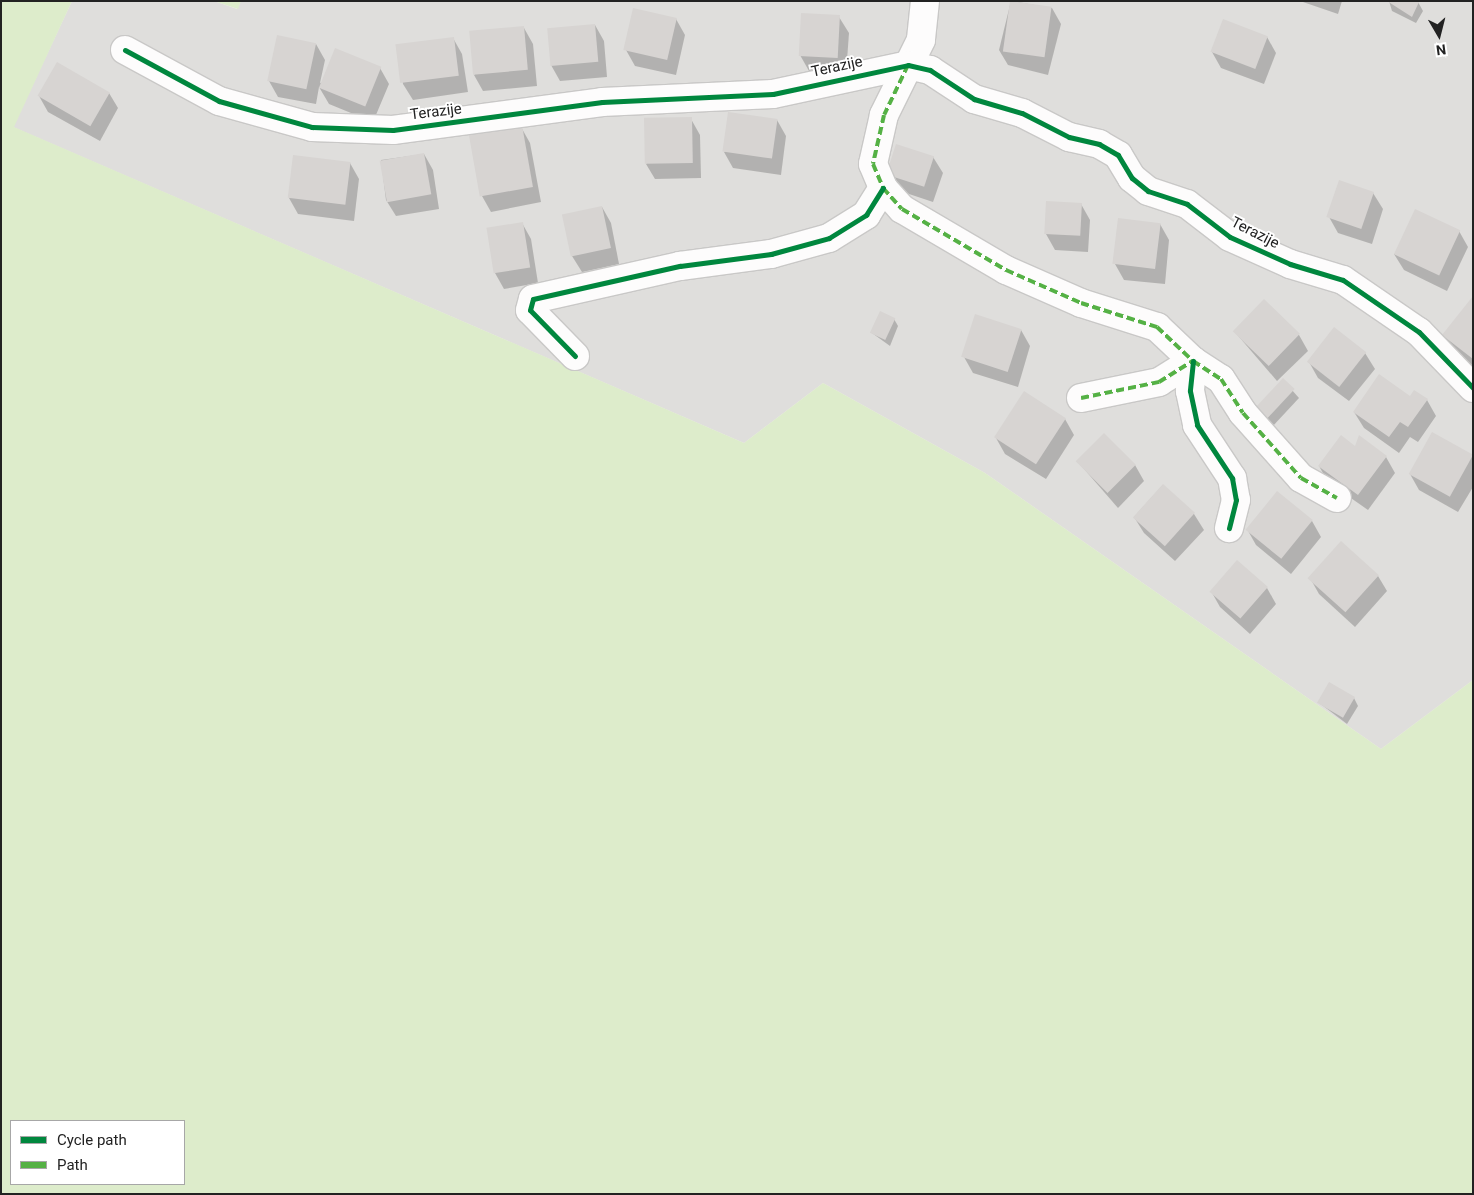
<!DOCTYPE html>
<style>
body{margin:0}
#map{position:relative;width:1474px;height:1195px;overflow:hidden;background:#f0eeeb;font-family:Roboto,sans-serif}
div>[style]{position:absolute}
.residential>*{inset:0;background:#dfdedc}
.grass>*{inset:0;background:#ddeccb}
.shadow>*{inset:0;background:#0003}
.building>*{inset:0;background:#d7d4d2;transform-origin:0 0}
.roads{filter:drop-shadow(1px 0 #c9c8c7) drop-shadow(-1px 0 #c9c8c7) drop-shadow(0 1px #c9c8c7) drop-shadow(0 -1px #c9c8c7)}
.minor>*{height:28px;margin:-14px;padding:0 14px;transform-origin:14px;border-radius:14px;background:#fdfcfc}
.quiet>*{height:4px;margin-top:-2px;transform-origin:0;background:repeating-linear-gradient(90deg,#55b145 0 8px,transparent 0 12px)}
.cycleway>*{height:5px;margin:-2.5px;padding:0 2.5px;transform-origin:2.5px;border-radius:2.5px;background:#00873e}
span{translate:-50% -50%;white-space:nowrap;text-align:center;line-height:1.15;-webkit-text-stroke:4px #fff;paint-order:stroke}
.street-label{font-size:15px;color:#222}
.frame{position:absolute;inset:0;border:2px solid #222;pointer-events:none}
.legend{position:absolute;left:10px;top:1120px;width:175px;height:65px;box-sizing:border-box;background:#fff;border:1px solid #a7a7a7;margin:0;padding:6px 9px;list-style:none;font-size:15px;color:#222}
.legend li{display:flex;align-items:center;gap:10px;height:25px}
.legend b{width:25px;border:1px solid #a7a7a7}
.north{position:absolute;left:1414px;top:10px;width:50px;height:50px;-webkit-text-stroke:4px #fff;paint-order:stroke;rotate:172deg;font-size:14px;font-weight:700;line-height:20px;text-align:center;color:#222}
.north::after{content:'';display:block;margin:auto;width:18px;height:22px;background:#222;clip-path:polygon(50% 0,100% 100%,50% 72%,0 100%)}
</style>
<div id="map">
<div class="residential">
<i style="clip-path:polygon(72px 1px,214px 1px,237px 9px,241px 1px,1473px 1px,1473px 680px,1381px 749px,985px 473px,823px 383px,744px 443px,13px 127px)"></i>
</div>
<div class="grass">
<i style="clip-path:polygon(evenodd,1px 1px,72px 1px,14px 127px,744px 443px,823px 383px,985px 473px,1381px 749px,1473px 680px,1473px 1194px,1px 1194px,1px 1px,11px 1121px,184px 1121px,184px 1184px,11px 1184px,11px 1121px)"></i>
<i style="clip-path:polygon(214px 1px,241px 1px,238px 9px)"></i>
</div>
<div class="shadow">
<i style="clip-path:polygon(1011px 1px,1052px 8px,1061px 24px,1048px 75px,1008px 65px,999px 50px)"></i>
<i style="clip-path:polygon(1300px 1px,1342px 1px,1338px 14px)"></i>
<i style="clip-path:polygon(1389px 1px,1425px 1px,1418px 2px,1423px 11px,1416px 23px,1392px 11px)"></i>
<i style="clip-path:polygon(839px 17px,849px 33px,846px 74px,809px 71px,800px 55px)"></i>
<i style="clip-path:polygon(676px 19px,685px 35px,676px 75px,635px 66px,626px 50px)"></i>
<i style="clip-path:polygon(595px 25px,604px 41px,607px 77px,560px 81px,551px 65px)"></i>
<i style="clip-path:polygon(524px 28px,533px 44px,537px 86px,483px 91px,474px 75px)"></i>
<i style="clip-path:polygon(1267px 37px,1276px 53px,1264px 84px,1221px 68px,1212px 52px)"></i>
<i style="clip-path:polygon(453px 38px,462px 54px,468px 92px,413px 100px,403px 84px,398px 46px)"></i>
<i style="clip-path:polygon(316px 44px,325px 60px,320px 83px,380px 68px,389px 84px,373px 122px,329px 104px,319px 87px,316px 104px,278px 97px,269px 81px)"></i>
<i style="clip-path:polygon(109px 93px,118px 108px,100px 141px,48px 112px,39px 96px)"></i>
<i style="clip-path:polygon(691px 119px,700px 135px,701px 178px,655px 179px,646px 164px)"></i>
<i style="clip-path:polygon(777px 120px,786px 136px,781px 175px,733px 168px,724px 152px)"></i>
<i style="clip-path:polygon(521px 127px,530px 143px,541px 202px,491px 212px,482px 196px)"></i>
<i style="clip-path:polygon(424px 154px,433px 170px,439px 209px,396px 216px,386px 200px,381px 160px)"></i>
<i style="clip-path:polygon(933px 157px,943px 173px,933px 202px,897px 190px,888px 174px)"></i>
<i style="clip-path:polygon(350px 163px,359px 179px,354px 221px,298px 214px,289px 198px)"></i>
<i style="clip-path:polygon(1373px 193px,1383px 209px,1372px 244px,1338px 233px,1329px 217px)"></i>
<i style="clip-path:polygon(1081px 204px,1090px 220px,1088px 252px,1055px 250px,1046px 234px)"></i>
<i style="clip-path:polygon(602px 207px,611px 223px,619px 264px,582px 272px,572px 256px)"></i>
<i style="clip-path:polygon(522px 223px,531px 239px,538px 283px,504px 289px,495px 273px)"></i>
<i style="clip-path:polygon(1160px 224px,1169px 240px,1165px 284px,1124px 280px,1115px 264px)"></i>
<i style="clip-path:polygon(1459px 231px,1468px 247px,1447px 291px,1404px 270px,1394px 254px)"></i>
<i style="clip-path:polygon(1473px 300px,1473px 367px,1453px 351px,1444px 335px)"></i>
<i style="clip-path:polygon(894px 319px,898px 326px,890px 346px,872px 333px)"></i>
<i style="clip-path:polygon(1021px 330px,1030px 346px,1018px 387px,973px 373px,964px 357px)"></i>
<i style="clip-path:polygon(1234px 331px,1299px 335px,1308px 351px,1277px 381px)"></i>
<i style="clip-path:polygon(1365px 353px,1375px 369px,1349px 401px,1318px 378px,1309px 362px)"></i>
<i style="clip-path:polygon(1283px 380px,1299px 398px,1272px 427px,1261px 416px)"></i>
<i style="clip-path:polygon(1411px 398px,1427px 400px,1436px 416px,1418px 442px,1410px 437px,1399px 453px,1364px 428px,1354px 412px)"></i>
<i style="clip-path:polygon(1065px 419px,1074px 435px,1046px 479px,1005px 454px,996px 438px)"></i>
<i style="clip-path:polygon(1355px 448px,1386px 457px,1395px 473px,1368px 510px,1328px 482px,1319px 466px)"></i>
<i style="clip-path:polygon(1472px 456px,1473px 487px,1458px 512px,1419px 490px,1410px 474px)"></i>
<i style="clip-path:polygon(1078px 462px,1135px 465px,1144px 481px,1118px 508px)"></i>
<i style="clip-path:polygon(1163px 485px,1194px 514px,1204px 530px,1175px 561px,1144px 533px,1134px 517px)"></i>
<i style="clip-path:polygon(1312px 521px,1321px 537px,1291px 574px,1256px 545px,1247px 529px)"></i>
<i style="clip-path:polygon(1378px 576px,1387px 591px,1355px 627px,1319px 594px,1310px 578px)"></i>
<i style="clip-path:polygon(1267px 588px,1276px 604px,1250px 634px,1220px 607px,1211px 591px)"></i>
<i style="clip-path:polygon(1354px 698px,1358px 706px,1347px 724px,1318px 702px)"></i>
</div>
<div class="building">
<i style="left:1010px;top:1px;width:42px;height:51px;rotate:8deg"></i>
<i style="clip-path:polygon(1387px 1px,1417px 1px,1419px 2px,1412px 17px)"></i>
<i style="left:633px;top:8px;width:45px;height:43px;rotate:13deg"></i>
<i style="left:801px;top:13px;width:39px;height:43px;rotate:3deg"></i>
<i style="left:1223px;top:19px;width:48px;height:35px;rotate:21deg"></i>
<i style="left:595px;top:24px;width:38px;height:48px;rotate:85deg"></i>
<i style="left:524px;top:26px;width:44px;height:55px;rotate:85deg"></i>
<i style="left:277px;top:35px;width:40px;height:47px;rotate:12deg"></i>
<i style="left:454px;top:37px;width:39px;height:59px;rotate:83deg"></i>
<i style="left:335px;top:48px;width:50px;height:43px;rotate:22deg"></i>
<i style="left:57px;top:62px;width:61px;height:39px;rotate:30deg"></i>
<i style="left:728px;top:112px;width:50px;height:40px;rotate:8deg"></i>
<i style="left:692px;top:117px;width:46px;height:48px;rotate:89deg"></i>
<i style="left:522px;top:125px;width:63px;height:54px;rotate:80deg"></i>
<i style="left:896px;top:144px;width:40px;height:32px;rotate:18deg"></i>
<i style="left:424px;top:153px;width:42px;height:45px;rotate:80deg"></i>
<i style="left:293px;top:155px;width:58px;height:43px;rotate:7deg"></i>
<i style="left:1339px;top:180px;width:37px;height:39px;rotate:19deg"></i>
<i style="left:1046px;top:201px;width:36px;height:33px;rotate:3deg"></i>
<i style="left:602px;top:206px;width:43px;height:41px;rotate:78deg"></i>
<i style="left:1415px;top:209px;width:50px;height:50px;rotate:25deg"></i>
<i style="left:1118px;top:218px;width:43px;height:46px;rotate:7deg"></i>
<i style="left:523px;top:222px;width:46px;height:37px;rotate:81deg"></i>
<i style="clip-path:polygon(1473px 296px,1473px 359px,1442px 335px)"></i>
<i style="left:1264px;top:299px;width:50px;height:45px;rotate:44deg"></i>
<i style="left:880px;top:311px;width:17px;height:24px;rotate:25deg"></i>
<i style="left:975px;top:314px;width:49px;height:45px;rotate:18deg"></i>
<i style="left:1334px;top:327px;width:41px;height:44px;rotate:38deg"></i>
<i style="clip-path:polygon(1379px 374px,1410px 396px,1414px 390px,1428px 399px,1408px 427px,1400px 422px,1389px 437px,1353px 412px)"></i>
<i style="left:1283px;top:378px;width:16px;height:41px;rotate:43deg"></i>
<i style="left:1024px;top:391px;width:50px;height:55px;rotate:33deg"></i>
<i style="left:1432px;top:432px;width:47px;height:48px;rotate:29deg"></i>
<i style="left:1104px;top:433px;width:45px;height:40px;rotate:45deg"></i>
<i style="clip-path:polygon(1341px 435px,1355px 446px,1359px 435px,1387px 456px,1358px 495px,1318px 466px)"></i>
<i style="left:1163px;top:484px;width:43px;height:45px;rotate:42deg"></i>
<i style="left:1277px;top:491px;width:46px;height:50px;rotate:39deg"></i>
<i style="left:1341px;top:541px;width:51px;height:50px;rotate:42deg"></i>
<i style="left:1237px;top:560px;width:41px;height:42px;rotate:41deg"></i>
<i style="left:1329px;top:682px;width:30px;height:24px;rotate:30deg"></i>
</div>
<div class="roads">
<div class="minor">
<i style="left:925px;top:1px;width:39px;rotate:96deg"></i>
<i style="left:921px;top:40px;width:84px;rotate:116.3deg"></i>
<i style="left:884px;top:115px;width:50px;rotate:102.7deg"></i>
<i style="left:873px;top:164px;width:26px;rotate:67deg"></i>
<i style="left:883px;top:188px;width:28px;rotate:48deg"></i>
<i style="left:902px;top:209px;width:121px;rotate:30.4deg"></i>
<i style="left:1006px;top:270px;width:82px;rotate:23.7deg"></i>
<i style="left:1081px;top:303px;width:80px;rotate:17.5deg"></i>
<i style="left:1157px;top:327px;width:50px;rotate:43.4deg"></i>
<i style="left:1193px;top:361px;width:33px;rotate:33deg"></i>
<i style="left:1221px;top:379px;width:40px;rotate:57.1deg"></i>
<i style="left:1243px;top:413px;width:87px;rotate:48.3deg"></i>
<i style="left:1301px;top:478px;width:41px;rotate:29.1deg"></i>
<i style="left:125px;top:50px;width:107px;rotate:28.5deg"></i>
<i style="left:219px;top:101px;width:97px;rotate:15.6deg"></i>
<i style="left:312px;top:127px;width:81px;rotate:2.1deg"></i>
<i style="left:393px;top:130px;width:211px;rotate:-7.6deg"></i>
<i style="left:602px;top:102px;width:171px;rotate:-2.7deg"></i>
<i style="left:773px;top:94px;width:138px;rotate:-12.1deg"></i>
<i style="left:908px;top:65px;width:23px;rotate:13deg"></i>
<i style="left:930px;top:70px;width:53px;rotate:33.4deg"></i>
<i style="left:974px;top:99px;width:50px;rotate:16.3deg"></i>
<i style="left:1022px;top:113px;width:53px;rotate:27.1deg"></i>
<i style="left:1069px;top:137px;width:31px;rotate:13deg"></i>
<i style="left:1099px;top:144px;width:22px;rotate:30deg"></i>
<i style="left:1118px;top:155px;width:27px;rotate:59deg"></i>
<i style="left:1132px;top:178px;width:21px;rotate:39deg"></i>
<i style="left:1148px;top:191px;width:41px;rotate:18.4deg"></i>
<i style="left:1187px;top:204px;width:54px;rotate:37.5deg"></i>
<i style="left:1230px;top:237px;width:66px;rotate:24.2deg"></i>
<i style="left:1290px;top:264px;width:55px;rotate:16.8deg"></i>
<i style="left:1343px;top:280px;width:92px;rotate:34.4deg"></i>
<i style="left:1419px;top:332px;width:78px;rotate:46deg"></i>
<i style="left:575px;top:356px;width:64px;rotate:-134.4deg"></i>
<i style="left:530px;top:310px;width:11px;rotate:-75deg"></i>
<i style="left:533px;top:299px;width:151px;rotate:-12.7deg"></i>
<i style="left:680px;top:266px;width:92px;rotate:-7.5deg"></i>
<i style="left:771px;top:254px;width:60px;rotate:-15.4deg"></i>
<i style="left:829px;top:238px;width:44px;rotate:-31.9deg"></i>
<i style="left:866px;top:215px;width:32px;rotate:-58deg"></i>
<i style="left:1193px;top:361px;width:30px;rotate:96deg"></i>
<i style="left:1190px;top:391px;width:35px;rotate:78deg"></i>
<i style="left:1197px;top:425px;width:64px;rotate:56.6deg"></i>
<i style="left:1232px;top:478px;width:22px;rotate:80deg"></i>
<i style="left:1236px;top:500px;width:29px;rotate:104deg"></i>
<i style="left:1081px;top:398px;width:80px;rotate:-11.6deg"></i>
<i style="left:1159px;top:382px;width:40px;rotate:-32deg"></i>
</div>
</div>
<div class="quiet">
<i style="left:908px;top:65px;width:55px;rotate:115.6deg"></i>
<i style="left:884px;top:115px;width:50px;rotate:102.7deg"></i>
<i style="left:873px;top:164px;width:26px;rotate:67deg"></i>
<i style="left:883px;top:188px;width:28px;rotate:48deg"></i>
<i style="left:902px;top:209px;width:121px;rotate:30.4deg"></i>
<i style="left:1006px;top:270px;width:82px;rotate:23.7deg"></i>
<i style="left:1081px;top:303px;width:80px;rotate:17.5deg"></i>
<i style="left:1157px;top:327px;width:50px;rotate:43.4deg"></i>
<i style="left:1193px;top:361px;width:33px;rotate:33deg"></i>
<i style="left:1221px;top:379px;width:40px;rotate:57.1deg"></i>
<i style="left:1243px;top:413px;width:87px;rotate:48.3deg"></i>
<i style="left:1301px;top:478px;width:41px;rotate:29.1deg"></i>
<i style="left:1081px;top:398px;width:80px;rotate:-11.6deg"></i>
<i style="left:1159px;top:382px;width:40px;rotate:-32deg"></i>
</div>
<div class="cycleway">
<i style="left:125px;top:50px;width:107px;rotate:28.5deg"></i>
<i style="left:219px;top:101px;width:97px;rotate:15.6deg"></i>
<i style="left:312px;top:127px;width:81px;rotate:2.1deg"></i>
<i style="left:393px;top:130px;width:211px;rotate:-7.6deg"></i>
<i style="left:602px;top:102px;width:171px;rotate:-2.7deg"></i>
<i style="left:773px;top:94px;width:138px;rotate:-12.1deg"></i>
<i style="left:908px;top:65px;width:23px;rotate:13deg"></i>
<i style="left:930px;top:70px;width:53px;rotate:33.4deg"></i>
<i style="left:974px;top:99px;width:50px;rotate:16.3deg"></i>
<i style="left:1022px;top:113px;width:53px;rotate:27.1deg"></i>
<i style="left:1069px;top:137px;width:31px;rotate:13deg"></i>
<i style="left:1099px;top:144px;width:22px;rotate:30deg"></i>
<i style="left:1118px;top:155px;width:27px;rotate:59deg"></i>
<i style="left:1132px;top:178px;width:21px;rotate:39deg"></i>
<i style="left:1148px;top:191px;width:41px;rotate:18.4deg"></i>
<i style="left:1187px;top:204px;width:54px;rotate:37.5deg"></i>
<i style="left:1230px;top:237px;width:66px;rotate:24.2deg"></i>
<i style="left:1290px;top:264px;width:55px;rotate:16.8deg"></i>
<i style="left:1343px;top:280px;width:92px;rotate:34.4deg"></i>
<i style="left:1419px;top:332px;width:78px;rotate:46deg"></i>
<i style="left:575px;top:356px;width:64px;rotate:-134.4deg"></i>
<i style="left:530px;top:310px;width:11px;rotate:-75deg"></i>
<i style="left:533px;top:299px;width:151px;rotate:-12.7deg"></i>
<i style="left:680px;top:266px;width:92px;rotate:-7.5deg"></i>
<i style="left:771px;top:254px;width:60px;rotate:-15.4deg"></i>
<i style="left:829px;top:238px;width:44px;rotate:-31.9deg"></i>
<i style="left:866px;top:215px;width:32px;rotate:-58deg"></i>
<i style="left:1193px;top:361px;width:30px;rotate:96deg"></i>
<i style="left:1190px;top:391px;width:35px;rotate:78deg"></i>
<i style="left:1197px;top:425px;width:64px;rotate:56.6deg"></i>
<i style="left:1232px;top:478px;width:22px;rotate:80deg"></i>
<i style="left:1236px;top:500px;width:29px;rotate:104deg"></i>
</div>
<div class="street-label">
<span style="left:837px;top:67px;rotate:-12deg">Terazije</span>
<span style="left:436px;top:112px;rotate:-7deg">Terazije</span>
<span style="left:1255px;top:233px;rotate:27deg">Terazije</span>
</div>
<div class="frame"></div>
<ul class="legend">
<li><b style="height:6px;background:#00873e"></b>Cycle path</li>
<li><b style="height:6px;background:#55b145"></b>Path</li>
</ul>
<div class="north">N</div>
</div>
